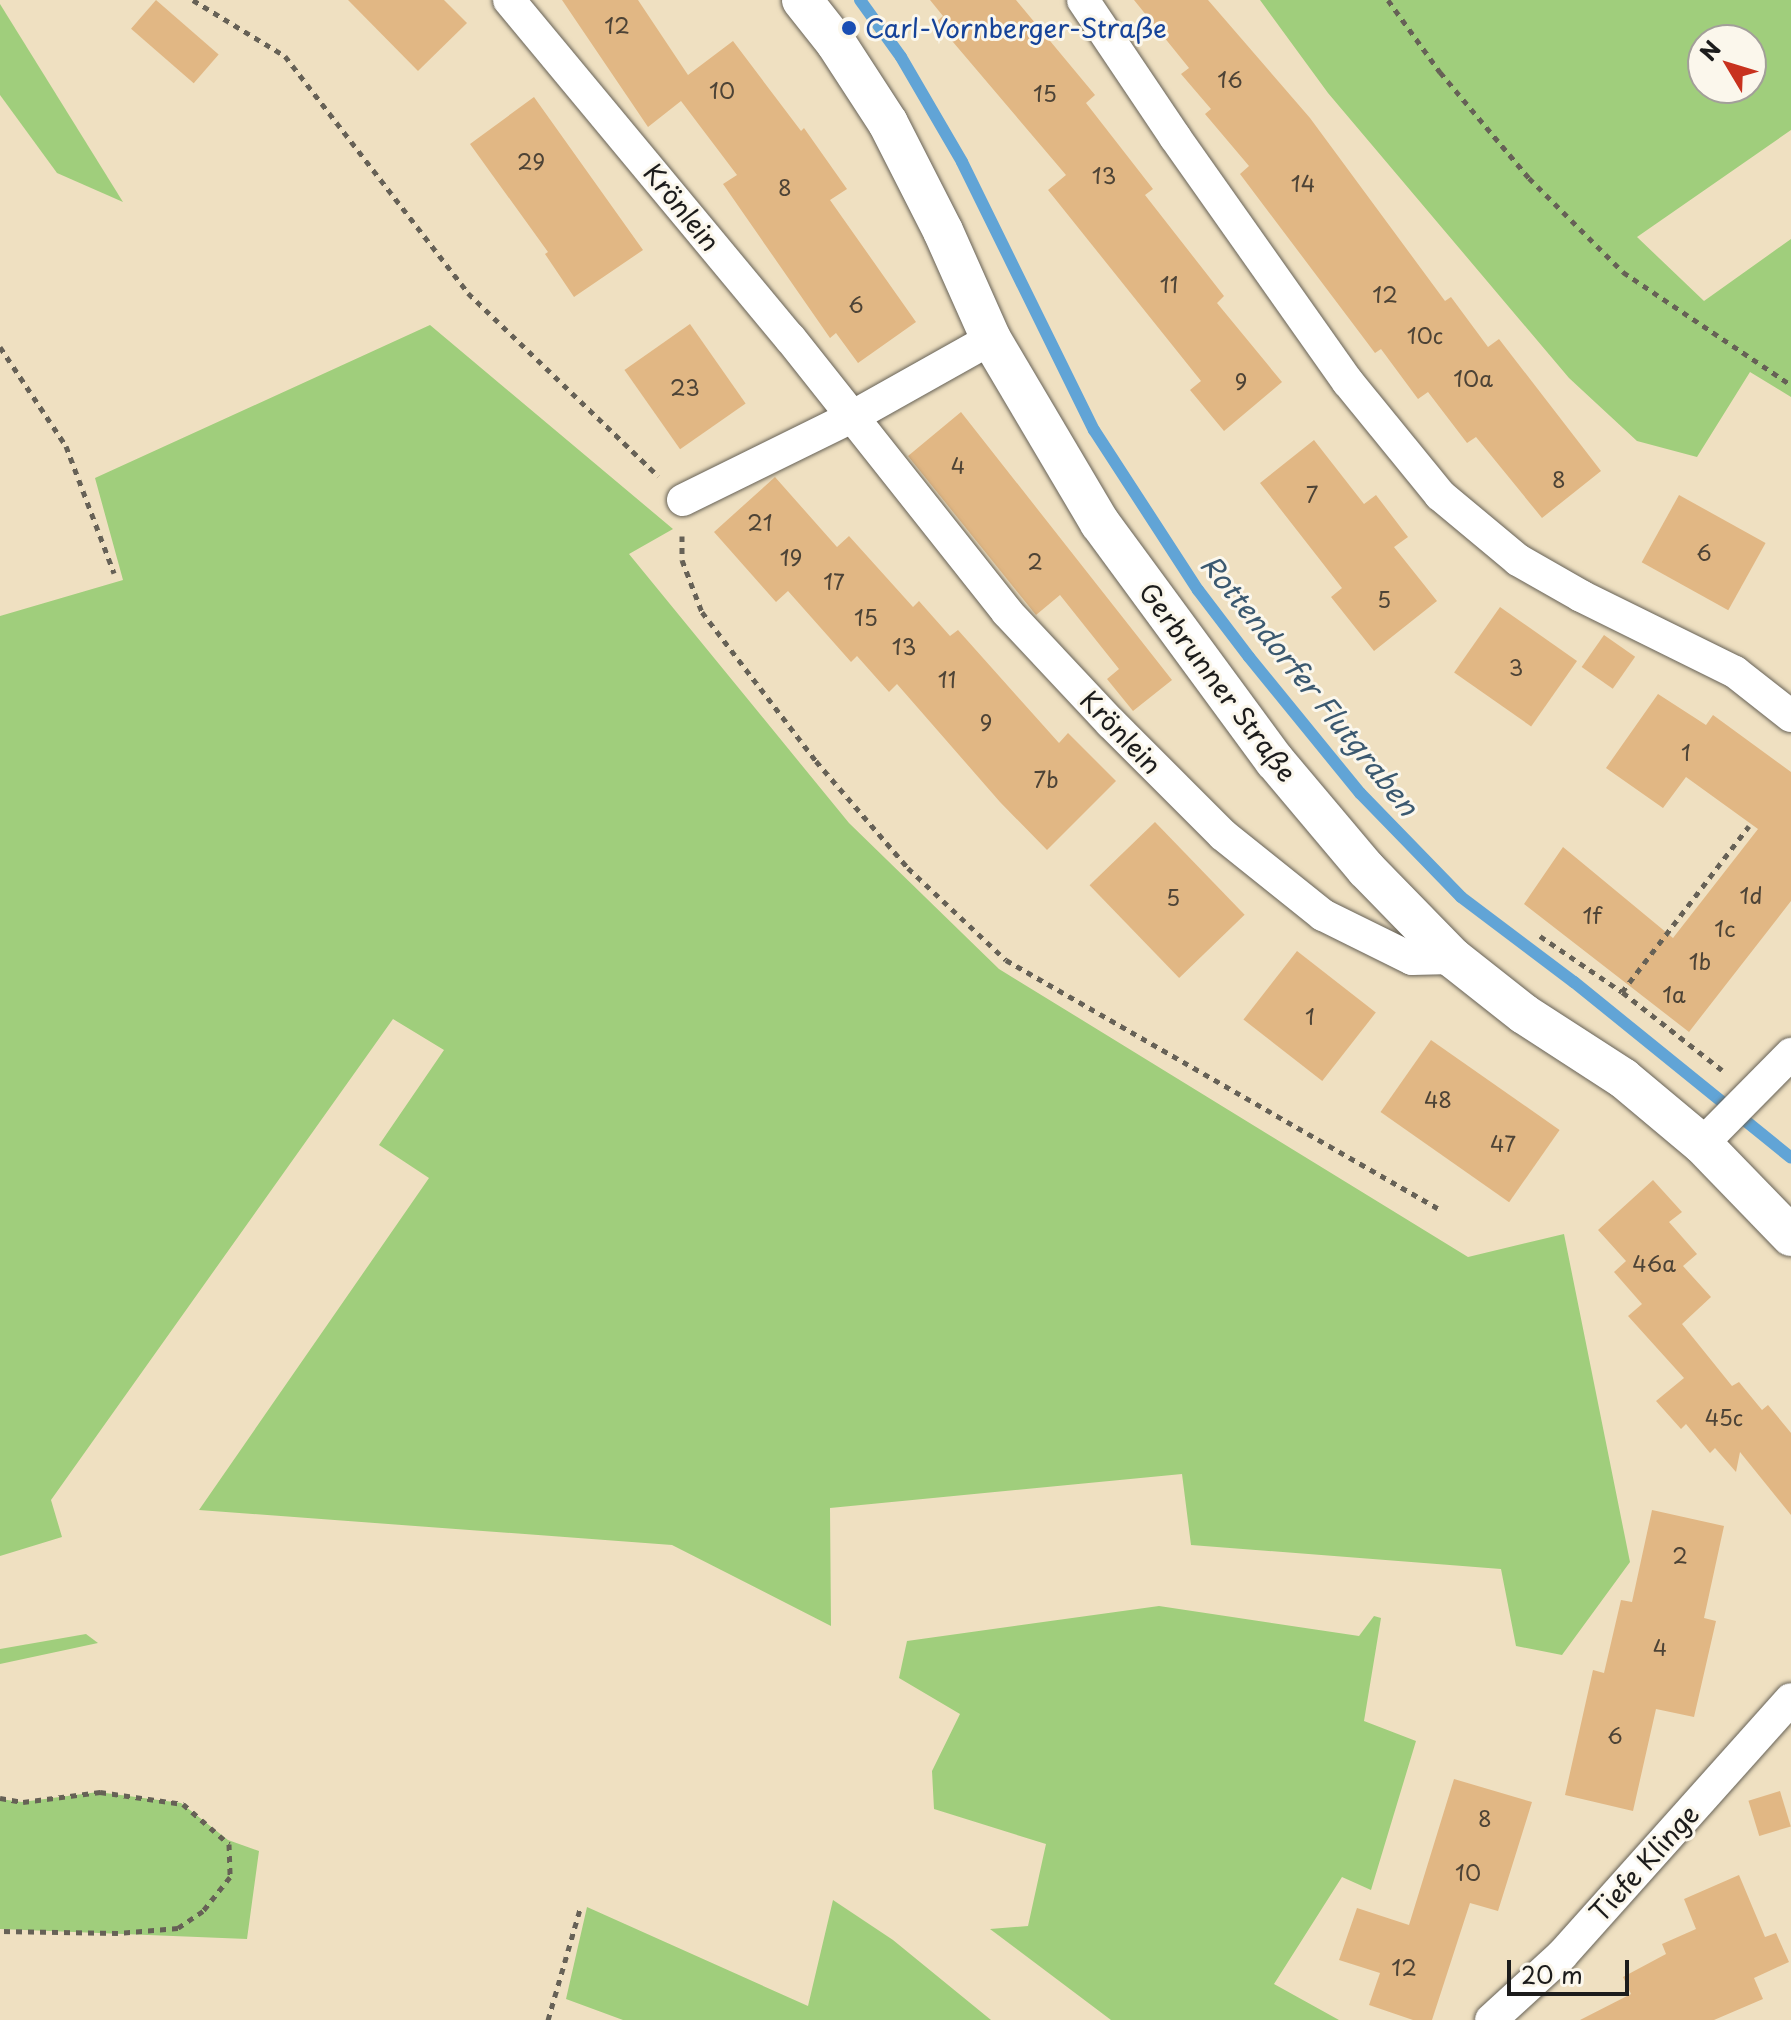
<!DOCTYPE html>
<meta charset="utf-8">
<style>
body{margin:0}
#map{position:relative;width:1791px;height:2020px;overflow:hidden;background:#efe0c1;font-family:"Playpen Sans",sans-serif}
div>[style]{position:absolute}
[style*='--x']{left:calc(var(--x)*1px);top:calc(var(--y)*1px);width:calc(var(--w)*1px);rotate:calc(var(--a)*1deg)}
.green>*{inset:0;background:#a0ce7c}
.stream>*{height:12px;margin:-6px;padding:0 6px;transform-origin:6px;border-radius:6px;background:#61a4d6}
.building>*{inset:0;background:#e1b784;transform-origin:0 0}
.path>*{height:5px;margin-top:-2.5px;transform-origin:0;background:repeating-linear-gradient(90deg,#666156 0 6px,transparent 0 12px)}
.roads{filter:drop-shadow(0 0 2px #666156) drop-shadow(0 0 2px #666156)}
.minor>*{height:32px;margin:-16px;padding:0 16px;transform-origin:16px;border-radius:16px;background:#fff}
.tertiary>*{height:40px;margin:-20px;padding:0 20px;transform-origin:20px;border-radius:20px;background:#fff}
.dots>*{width:22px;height:22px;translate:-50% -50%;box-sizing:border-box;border:4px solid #fbf7ec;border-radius:50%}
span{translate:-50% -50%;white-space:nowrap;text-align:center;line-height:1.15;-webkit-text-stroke:6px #fbf7ec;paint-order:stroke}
.number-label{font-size:22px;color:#4d4336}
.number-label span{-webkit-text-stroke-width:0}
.transit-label{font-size:26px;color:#164399}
.left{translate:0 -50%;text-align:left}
.street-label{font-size:26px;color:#1c1c1c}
.water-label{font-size:28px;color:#3b5970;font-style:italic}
.north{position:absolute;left:1687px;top:24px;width:80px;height:80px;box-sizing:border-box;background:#fbf7ec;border:2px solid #a29f99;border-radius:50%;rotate:308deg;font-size:22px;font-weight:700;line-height:32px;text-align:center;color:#1c1c1c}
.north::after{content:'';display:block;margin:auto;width:28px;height:36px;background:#c8321e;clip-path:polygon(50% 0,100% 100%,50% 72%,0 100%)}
.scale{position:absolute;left:1507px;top:1960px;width:122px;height:36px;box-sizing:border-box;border:4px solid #1c1c1c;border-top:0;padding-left:10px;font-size:24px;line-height:28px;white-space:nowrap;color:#1c1c1c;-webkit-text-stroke:6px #fbf7ec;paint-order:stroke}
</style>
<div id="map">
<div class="green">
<div style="clip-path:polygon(evenodd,1260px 0,1791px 0,1791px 130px,1637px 237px,1704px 301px,1791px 239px,1791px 397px,1750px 372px,1697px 457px,1637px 441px,1569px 378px,1328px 93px,1260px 0,1703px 40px,1751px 40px,1751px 88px,1703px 88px,1703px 40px)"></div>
<div style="clip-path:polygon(0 4px,123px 202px,57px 173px,0 95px)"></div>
<div style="clip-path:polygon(430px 325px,673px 529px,629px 554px,849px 823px,999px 969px,1468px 1257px,1564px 1234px,1630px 1562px,1562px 1655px,1516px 1646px,1501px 1569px,1191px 1545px,1182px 1474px,830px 1508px,831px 1626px,672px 1545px,199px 1510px,429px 1178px,379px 1145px,444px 1050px,393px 1019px,51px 1500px,62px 1537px,0 1556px,0 616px,123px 580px,95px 478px)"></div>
<div style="clip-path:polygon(1159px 1606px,1359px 1636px,1374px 1616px,1381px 1618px,1364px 1721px,1416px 1741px,1371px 1890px,1342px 1877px,1274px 1984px,1339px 2020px,1111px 2020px,990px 1929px,1028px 1926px,1046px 1844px,934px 1809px,932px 1771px,960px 1714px,899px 1678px,907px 1641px)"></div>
<div style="clip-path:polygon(86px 1634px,98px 1643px,0 1664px,0 1649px)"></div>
<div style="clip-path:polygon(98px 1792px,181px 1803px,228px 1840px,259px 1851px,247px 1939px,0 1929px,0 1799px,22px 1802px)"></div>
<div style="clip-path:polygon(833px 1900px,893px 1940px,991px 2020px,623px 2020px,566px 1999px,587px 1907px,808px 2006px)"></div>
</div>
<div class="stream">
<div style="--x:860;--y:0;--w:70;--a:54.3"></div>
<div style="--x:901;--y:57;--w:121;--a:59.8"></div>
<div style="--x:962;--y:162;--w:299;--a:63.8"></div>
<div style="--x:1094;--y:430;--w:191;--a:57"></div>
<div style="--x:1198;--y:590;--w:84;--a:52.7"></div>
<div style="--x:1249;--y:657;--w:176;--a:50.8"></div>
<div style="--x:1360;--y:793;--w:145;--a:45.8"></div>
<div style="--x:1461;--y:897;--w:141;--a:37"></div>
<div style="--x:1574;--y:982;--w:279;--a:39"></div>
</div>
<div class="building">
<div style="left:156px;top:0;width:83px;height:38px;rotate:41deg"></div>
<div style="clip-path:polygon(348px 0,444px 0,467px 23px,418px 71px)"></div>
<div style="clip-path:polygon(562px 0,638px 0,688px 75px,733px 41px,801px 131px,804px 128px,847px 189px,830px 200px,916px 322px,858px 363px,836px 333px,830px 338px,723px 184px,737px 175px,681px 101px,648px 127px)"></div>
<div style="clip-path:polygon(930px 0,1016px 0,1095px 95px,1086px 103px,1153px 189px,1145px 195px,1224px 296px,1217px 303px,1282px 382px,1224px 431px,1190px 390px,1201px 381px,1048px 190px,1066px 175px,936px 22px,943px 16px)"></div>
<div style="clip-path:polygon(1134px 0,1208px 0,1310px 118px,1445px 301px,1451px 297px,1488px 347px,1499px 339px,1601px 471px,1542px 518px,1476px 437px,1467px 443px,1428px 392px,1418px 399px,1381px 349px,1375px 353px,1240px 174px,1249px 166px,1205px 114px,1211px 109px,1181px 74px,1189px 68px)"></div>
<div style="clip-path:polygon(534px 97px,643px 250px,574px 297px,545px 254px,548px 252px,470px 144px)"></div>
<div style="left:690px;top:324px;width:97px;height:80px;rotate:55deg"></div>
<div style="clip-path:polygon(961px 412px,1172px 680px,1133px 711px,1107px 679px,1119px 669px,1060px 595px,1036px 615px,908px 456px)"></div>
<div style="clip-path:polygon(1314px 440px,1364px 504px,1376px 495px,1408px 537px,1394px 547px,1437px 601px,1374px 651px,1331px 597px,1342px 588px,1260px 483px)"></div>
<div style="clip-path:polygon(775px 477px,837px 547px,849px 536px,913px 607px,919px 601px,950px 636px,958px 630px,1059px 743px,1068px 733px,1116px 781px,1047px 850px,1000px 802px,897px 684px,889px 692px,857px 656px,851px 662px,788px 591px,776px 602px,714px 532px)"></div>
<div style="left:1679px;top:495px;width:99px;height:77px;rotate:29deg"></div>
<div style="left:1500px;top:607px;width:94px;height:80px;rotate:35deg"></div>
<div style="left:1604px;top:635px;width:38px;height:39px;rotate:35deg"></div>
<div style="clip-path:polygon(1658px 694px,1706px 725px,1713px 715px,1791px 772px,1791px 901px,1689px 1032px,1524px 904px,1563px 847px,1673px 938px,1758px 829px,1686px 777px,1663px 808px,1606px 768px)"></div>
<div style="left:1155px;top:822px;width:129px;height:91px;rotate:46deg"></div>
<div style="left:1297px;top:951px;width:100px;height:87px;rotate:38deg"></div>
<div style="left:1431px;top:1040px;width:157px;height:88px;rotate:35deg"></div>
<div style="clip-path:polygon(1653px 1180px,1682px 1212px,1669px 1222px,1697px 1254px,1683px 1266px,1711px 1297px,1682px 1324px,1732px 1386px,1739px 1382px,1762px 1410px,1768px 1405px,1791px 1433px,1791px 1515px,1740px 1452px,1736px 1472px,1715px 1448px,1710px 1453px,1686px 1424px,1681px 1429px,1656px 1401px,1684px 1378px,1628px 1316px,1642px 1304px,1614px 1272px,1626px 1261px,1598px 1230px)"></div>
<div style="clip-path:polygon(1652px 1510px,1724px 1526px,1704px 1618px,1716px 1621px,1694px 1717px,1656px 1709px,1633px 1811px,1565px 1795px,1593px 1670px,1604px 1673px,1621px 1600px,1632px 1602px)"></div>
<div style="clip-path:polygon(1454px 1779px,1532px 1802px,1498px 1911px,1470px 1903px,1432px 2020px,1413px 2020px,1369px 2005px,1380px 1973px,1339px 1960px,1357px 1908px,1409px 1925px)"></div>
<div style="left:1780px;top:1791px;width:37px;height:33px;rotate:73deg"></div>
<div style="clip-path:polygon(1739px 1875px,1765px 1937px,1776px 1933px,1789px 1962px,1754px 1978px,1763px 1999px,1714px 2020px,1580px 2020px,1631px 1994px,1623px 1977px,1666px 1954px,1662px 1944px,1696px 1929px,1684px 1899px)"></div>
</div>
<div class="path">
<div style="--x:193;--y:0;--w:108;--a:31.3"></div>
<div style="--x:285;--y:56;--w:299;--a:52.3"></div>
<div style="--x:468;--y:293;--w:264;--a:43.9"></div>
<div style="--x:1388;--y:0;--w:89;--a:54.2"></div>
<div style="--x:1440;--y:72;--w:138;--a:50"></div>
<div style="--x:1529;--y:178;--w:133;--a:45"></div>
<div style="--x:1623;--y:272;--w:202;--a:33.9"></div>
<div style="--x:0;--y:347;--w:119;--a:56.3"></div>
<div style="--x:66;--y:446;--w:136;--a:69.3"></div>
<div style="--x:682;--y:536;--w:24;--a:90"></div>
<div style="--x:682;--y:560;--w:56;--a:69"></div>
<div style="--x:702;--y:612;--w:188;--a:52.6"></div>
<div style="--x:816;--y:761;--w:141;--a:49.3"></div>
<div style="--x:908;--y:868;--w:134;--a:43.2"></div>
<div style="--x:1006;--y:960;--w:498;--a:29.9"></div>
<div style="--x:1540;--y:936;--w:99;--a:34.3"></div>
<div style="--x:1722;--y:1070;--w:127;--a:-142"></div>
<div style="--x:1622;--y:992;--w:209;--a:-52.6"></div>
<div style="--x:0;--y:1798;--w:23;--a:10"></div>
<div style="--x:23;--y:1802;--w:78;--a:-7.4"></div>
<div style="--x:100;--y:1792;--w:84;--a:8.2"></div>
<div style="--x:183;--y:1804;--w:61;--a:41"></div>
<div style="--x:229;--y:1844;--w:33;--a:88"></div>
<div style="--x:230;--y:1877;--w:43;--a:128.5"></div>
<div style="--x:203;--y:1911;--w:30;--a:146"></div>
<div style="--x:178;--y:1928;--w:60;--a:175.2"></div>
<div style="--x:118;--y:1933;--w:118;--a:-179"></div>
<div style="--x:548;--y:2020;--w:116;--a:-73.9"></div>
</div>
<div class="roads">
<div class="minor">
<div style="--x:509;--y:0;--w:440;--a:50.3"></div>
<div style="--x:790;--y:338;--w:350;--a:51.6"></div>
<div style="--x:1007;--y:612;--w:152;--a:46.9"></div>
<div style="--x:1111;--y:723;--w:158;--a:45"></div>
<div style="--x:1223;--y:835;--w:128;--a:38.7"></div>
<div style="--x:1323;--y:915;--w:99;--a:26.3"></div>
<div style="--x:1412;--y:959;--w:41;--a:-1.4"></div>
<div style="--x:1083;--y:0;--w:165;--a:56.1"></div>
<div style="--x:1175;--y:137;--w:300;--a:54.8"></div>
<div style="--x:1348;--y:382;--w:146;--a:50.8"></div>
<div style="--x:1440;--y:495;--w:102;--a:39.8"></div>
<div style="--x:1518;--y:560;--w:73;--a:29.7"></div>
<div style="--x:1581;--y:596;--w:172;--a:26.3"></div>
<div style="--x:1735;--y:672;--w:71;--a:38.2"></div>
<div style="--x:683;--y:500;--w:186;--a:-26.2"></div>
<div style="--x:850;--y:418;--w:162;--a:-29.3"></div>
<div style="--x:1702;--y:1144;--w:127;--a:-45.3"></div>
<div style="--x:1491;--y:2020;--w:96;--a:-42.5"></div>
<div style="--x:1562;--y:1955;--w:343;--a:-48.2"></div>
</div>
<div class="tertiary">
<div style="--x:802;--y:0;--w:55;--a:51.7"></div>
<div style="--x:836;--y:43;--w:95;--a:57"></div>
<div style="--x:888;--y:123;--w:121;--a:63"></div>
<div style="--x:943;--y:231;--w:118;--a:66"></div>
<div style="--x:991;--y:339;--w:214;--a:59.4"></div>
<div style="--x:1100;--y:523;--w:295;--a:53.7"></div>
<div style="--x:1275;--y:761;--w:141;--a:49.9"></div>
<div style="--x:1366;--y:869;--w:124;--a:45.7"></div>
<div style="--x:1453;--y:958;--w:90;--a:38.3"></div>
<div style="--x:1524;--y:1014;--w:118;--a:32.9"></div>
<div style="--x:1623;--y:1078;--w:103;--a:39.9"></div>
<div style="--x:1702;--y:1144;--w:128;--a:45.9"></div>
</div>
</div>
<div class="dots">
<div style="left:849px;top:28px;background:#1a4fb4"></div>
</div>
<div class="number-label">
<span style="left:617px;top:25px">12</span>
<span style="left:1230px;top:79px">16</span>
<span style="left:722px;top:90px">10</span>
<span style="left:1045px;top:93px">15</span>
<span style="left:531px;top:161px">29</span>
<span style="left:1104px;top:175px">13</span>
<span style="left:1303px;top:183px">14</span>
<span style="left:785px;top:187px">8</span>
<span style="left:1169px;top:284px">11</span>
<span style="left:1385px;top:294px">12</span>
<span style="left:856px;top:304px">6</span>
<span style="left:1425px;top:335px">10c</span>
<span style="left:1473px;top:378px">10a</span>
<span style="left:1241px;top:381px">9</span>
<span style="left:685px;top:387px">23</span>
<span style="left:958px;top:465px">4</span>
<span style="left:1559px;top:479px">8</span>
<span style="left:1312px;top:494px">7</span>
<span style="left:760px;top:522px">21</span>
<span style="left:1704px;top:552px">6</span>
<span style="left:791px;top:557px">19</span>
<span style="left:1035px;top:561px">2</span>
<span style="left:834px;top:581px">17</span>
<span style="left:1384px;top:599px">5</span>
<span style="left:866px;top:617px">15</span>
<span style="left:904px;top:646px">13</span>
<span style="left:1516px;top:667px">3</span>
<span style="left:947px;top:679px">11</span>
<span style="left:986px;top:722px">9</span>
<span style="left:1686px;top:752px">1</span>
<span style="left:1046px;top:779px">7b</span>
<span style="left:1751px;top:895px">1d</span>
<span style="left:1173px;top:897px">5</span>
<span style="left:1592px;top:915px">1f</span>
<span style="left:1725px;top:928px">1c</span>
<span style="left:1700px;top:961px">1b</span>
<span style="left:1674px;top:994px">1a</span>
<span style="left:1310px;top:1016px">1</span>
<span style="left:1438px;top:1099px">48</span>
<span style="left:1503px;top:1143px">47</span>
<span style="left:1654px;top:1263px">46a</span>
<span style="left:1724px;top:1417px">45c</span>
<span style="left:1680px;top:1555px">2</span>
<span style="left:1660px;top:1647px">4</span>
<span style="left:1615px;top:1735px">6</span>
<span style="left:1485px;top:1818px">8</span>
<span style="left:1468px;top:1872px">10</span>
<span style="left:1404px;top:1967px">12</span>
</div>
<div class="transit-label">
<span class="left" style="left:865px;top:28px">Carl-Vornberger-Straße</span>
</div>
<div class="street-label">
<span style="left:682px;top:207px;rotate:51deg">Krönlein</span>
<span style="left:1218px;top:682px;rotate:53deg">Gerbrunner Straße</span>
<span style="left:1121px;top:732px;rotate:46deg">Krönlein</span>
<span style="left:1644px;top:1863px;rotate:-48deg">Tiefe Klinge</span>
</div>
<div class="water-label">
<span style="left:1310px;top:685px;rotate:51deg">Rottendorfer Flutgraben</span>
</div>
<div class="north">N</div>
<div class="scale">20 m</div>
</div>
